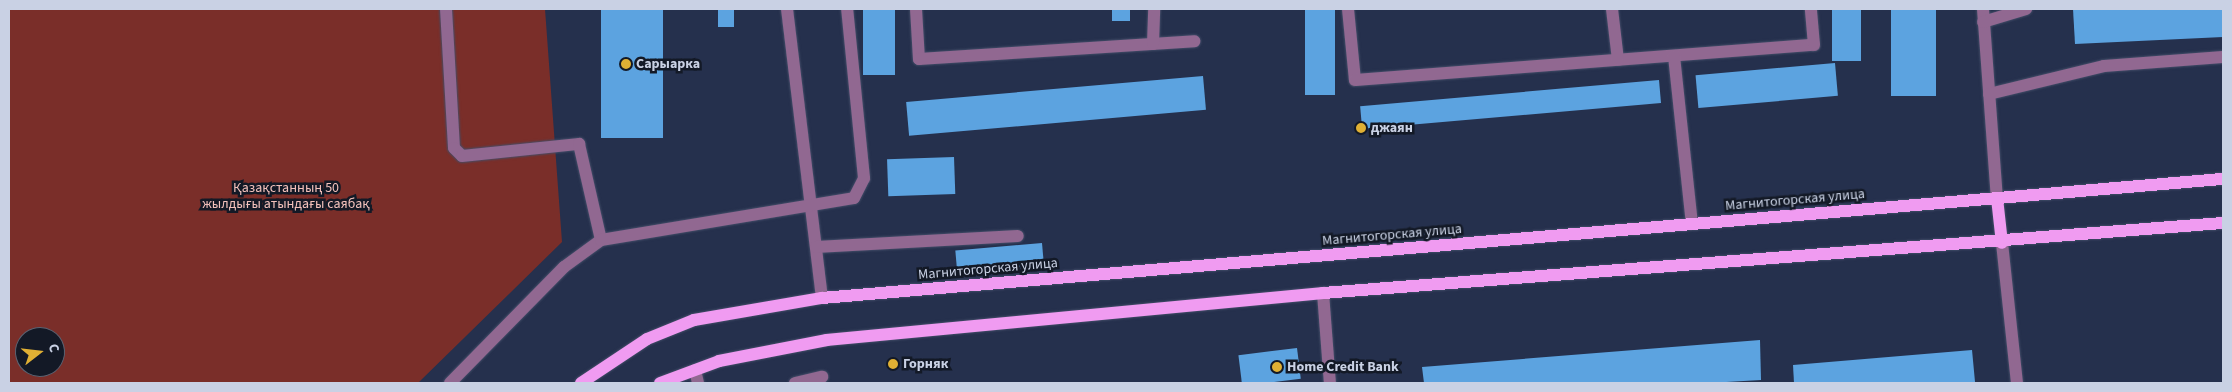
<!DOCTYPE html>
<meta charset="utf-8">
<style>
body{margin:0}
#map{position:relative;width:2232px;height:392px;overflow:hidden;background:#25304d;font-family:"Source Sans 3",sans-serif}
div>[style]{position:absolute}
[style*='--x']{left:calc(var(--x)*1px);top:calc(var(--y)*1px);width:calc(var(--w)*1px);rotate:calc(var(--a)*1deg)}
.green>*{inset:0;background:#7a2e29}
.building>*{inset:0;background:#5ca3e0;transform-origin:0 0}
.roads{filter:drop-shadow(0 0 1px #434d68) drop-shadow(0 0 1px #434d68)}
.minor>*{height:12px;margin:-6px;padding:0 6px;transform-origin:6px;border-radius:6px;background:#916891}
.major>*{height:12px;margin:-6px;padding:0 6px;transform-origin:6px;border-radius:6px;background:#f09bf1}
.dots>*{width:14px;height:14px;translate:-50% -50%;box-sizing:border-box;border:2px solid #131926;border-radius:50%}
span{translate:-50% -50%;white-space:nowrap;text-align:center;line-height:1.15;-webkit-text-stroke:5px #131926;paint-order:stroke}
.poi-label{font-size:14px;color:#c9d1e4;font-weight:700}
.left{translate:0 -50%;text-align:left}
.park-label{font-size:14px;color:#f4c2bc}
.street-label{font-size:14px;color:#c9d1e4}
.frame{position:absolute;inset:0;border:10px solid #c9d1e4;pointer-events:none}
.north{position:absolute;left:15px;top:327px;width:50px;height:50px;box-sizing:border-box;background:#131926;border:1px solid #5c6372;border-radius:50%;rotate:74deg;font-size:14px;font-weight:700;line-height:20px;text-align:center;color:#c9d1e4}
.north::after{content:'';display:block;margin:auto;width:18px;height:22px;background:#e0b034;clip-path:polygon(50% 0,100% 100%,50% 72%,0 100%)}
</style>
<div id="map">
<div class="green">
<div style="clip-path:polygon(evenodd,9px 9px,545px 9px,562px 242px,418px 383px,9px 383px,9px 9px,25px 337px,55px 337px,55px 367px,25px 367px,25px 337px)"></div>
</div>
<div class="building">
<div style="left:601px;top:9px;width:62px;height:129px"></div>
<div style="left:718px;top:9px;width:16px;height:18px"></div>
<div style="left:863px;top:9px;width:32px;height:66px"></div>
<div style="left:1112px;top:9px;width:18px;height:12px"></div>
<div style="left:1305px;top:9px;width:30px;height:86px"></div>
<div style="left:1832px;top:9px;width:29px;height:52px"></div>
<div style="left:1891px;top:9px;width:45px;height:87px"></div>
<div style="clip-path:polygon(2073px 9px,2223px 9px,2223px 37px,2075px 44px)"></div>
<div style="left:1835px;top:63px;width:33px;height:140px;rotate:85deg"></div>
<div style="left:1203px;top:76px;width:34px;height:298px;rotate:85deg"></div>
<div style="left:1659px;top:80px;width:23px;height:300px;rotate:85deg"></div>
<div style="left:954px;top:157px;width:37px;height:67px;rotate:88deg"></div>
<div style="left:1042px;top:243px;width:22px;height:87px;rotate:85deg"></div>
<div style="clip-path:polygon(1760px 340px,1761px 380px,1709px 383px,1424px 383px,1422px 367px)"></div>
<div style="left:1297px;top:348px;width:31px;height:59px;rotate:83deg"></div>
<div style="clip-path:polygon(1972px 350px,1975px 382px,1794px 383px,1793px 365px)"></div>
</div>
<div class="roads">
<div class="minor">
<div style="--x:446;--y:9;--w:139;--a:86.7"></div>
<div style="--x:454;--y:148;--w:11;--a:45"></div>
<div style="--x:462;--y:156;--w:118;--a:-5.9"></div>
<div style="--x:579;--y:144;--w:98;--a:77.1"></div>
<div style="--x:787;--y:9;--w:291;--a:83.1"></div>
<div style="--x:916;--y:9;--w:50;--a:86.6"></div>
<div style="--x:919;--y:59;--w:276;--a:-3.7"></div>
<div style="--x:1348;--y:9;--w:71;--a:84.4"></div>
<div style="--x:1355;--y:80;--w:460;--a:-4.4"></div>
<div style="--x:1814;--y:45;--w:36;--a:-95"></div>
<div style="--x:1612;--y:9;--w:51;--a:83.3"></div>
<div style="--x:1983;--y:9;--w:190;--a:85.8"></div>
<div style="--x:1983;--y:22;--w:45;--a:-16.8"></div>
<div style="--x:1153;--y:44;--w:35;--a:-88"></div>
<div style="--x:1674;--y:56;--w:169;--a:83.9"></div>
<div style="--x:1989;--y:94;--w:118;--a:-13.7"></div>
<div style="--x:2104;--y:66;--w:119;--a:-4.3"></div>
<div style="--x:2002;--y:243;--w:141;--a:83.9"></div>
<div style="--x:816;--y:247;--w:202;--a:-3.1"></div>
<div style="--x:1323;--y:293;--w:90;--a:85.6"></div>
<div style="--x:695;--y:370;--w:13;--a:77"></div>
<div style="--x:450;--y:383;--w:163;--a:-45.5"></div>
<div style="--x:564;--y:267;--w:46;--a:-36.1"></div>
<div style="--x:601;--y:240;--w:256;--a:-9.4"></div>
<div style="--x:854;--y:198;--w:22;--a:-63"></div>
<div style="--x:864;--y:178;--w:170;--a:-95.7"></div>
<div style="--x:795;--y:383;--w:28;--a:-13"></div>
</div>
<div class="major">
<div style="--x:1997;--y:198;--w:45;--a:83.7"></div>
<div style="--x:581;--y:383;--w:79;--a:-33.7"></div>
<div style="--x:647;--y:339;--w:51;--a:-22"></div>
<div style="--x:694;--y:320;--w:130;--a:-9.8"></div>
<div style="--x:822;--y:298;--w:1406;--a:-4.86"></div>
<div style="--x:660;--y:383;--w:63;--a:-20.4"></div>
<div style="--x:719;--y:361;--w:110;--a:-11"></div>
<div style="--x:827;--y:340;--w:498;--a:-5.4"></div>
<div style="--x:1323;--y:293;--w:903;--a:-4.45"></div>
</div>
</div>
<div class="dots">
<div style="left:626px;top:64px;background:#e0b034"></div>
<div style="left:1361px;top:128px;background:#e0b034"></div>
<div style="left:893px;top:364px;background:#e0b034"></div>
<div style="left:1277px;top:367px;background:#e0b034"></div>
</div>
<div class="poi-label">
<span class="left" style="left:636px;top:64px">Сарыарка</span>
<span class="left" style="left:1371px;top:128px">джаян</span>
<span class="left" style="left:903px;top:364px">Горняк</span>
<span class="left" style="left:1287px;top:367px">Home Credit Bank</span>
</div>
<div class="park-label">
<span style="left:286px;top:196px">Қазақстанның 50<br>жылдығы атындағы саябақ</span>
</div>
<div class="street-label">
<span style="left:1795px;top:200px;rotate:-5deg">Магнитогорская улица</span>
<span style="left:1392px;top:235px;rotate:-5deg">Магнитогорская улица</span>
<span style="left:988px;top:269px;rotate:-5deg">Магнитогорская улица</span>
</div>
<div class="frame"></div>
<div class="north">С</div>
</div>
